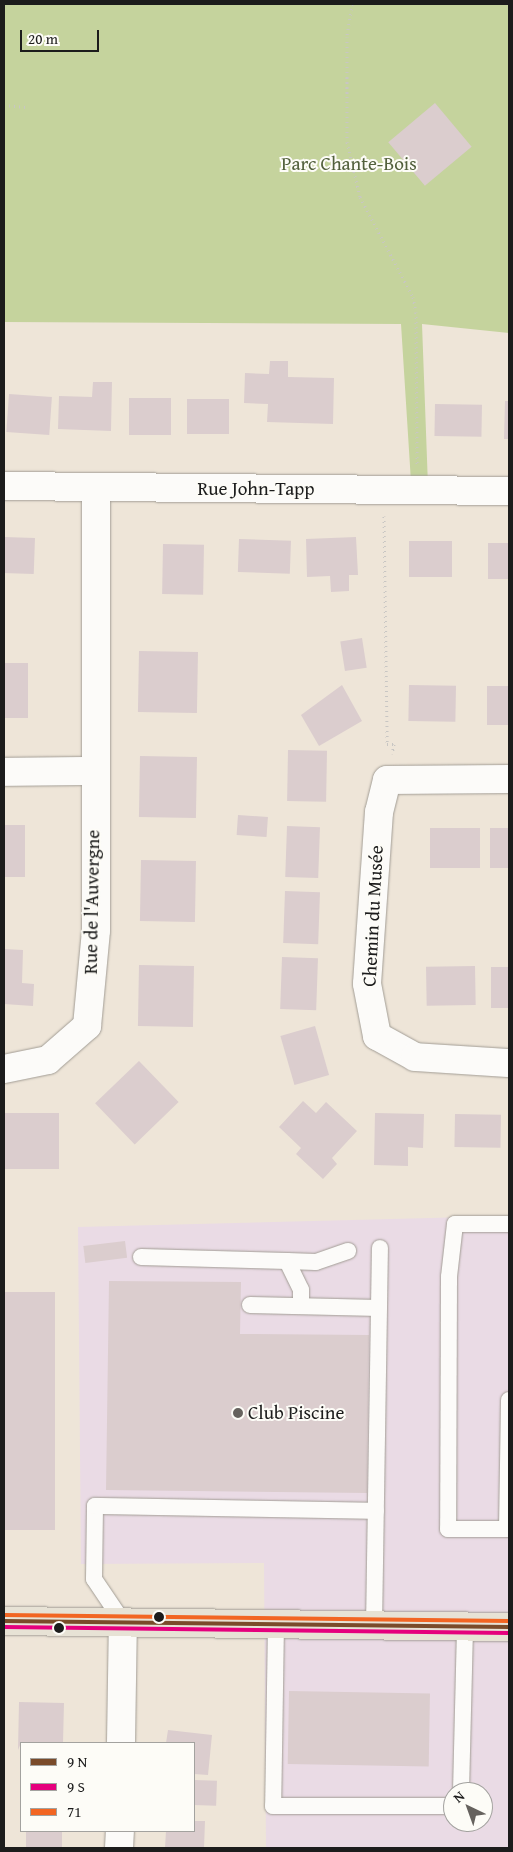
<!DOCTYPE html>
<meta charset="utf-8">
<style>
body{margin:0}
#map{position:relative;width:513px;height:1852px;overflow:hidden;background:#eee5d8;font-family:"Gentium Book Plus",serif}
div>[style]{position:absolute}
[style*='--x']{left:calc(var(--x)*1px);top:calc(var(--y)*1px);width:calc(var(--w)*1px);rotate:calc(var(--a)*1deg)}
.built>*{inset:0;background:#eadbe5}
.green>*{inset:0;background:#c5d39d}
.building>*{inset:0;background:#dbcdce;transform-origin:0 0}
.path>*{height:3px;margin-top:-1.5px;transform-origin:0;background:repeating-linear-gradient(90deg,#c8c6c3 0 1px,transparent 0 5px)}
.roads{filter:drop-shadow(0 0 1px #a29d95) drop-shadow(0 0 1px #a29d95)}
.lane>*{height:16px;margin:-8px;padding:0 8px;transform-origin:8px;border-radius:8px;background:#fcfbf9}
.street>*{height:28px;margin:-14px;padding:0 14px;transform-origin:14px;border-radius:14px;background:#fcfbf9}
.primary>*{height:28px;margin:-14px;padding:0 14px;transform-origin:14px;border-radius:14px;background:#e7e2d5}
.bus-1>*{height:4px;margin:-2px;padding:0 2px;transform-origin:2px;border-radius:2px;background:#7a4b2a}
.bus-2>*{height:4px;margin:-2px;padding:0 2px;transform-origin:2px;border-radius:2px;background:#e5007d}
.bus-3>*{height:4px;margin:-2px;padding:0 2px;transform-origin:2px;border-radius:2px;background:#f26522}
.dots>*{width:14px;height:14px;translate:-50% -50%;box-sizing:border-box;border:2px solid #fdfcf7;border-radius:50%}
span{translate:-50% -50%;white-space:nowrap;text-align:center;line-height:1.15;-webkit-text-stroke:4px #fdfcf7;paint-order:stroke}
.park-label{font-size:19px;color:#52603c}
.street-label{font-size:19px;color:#1c1c1c}
.poi-label{font-size:19px;color:#1c1c1c}
.left{translate:0 -50%;text-align:left}
.frame{position:absolute;inset:0;border:5px solid #1c1c1c;pointer-events:none}
.legend{position:absolute;left:20px;top:1742px;width:175px;height:90px;box-sizing:border-box;background:#fdfcf7;border:1px solid #a3a29f;margin:0;padding:6px 9px;list-style:none;font-size:15px;color:#1c1c1c}
.legend li{display:flex;align-items:center;gap:10px;height:25px}
.legend b{width:25px;border:1px solid #a3a29f}
.north{position:absolute;left:443px;top:1782px;width:50px;height:50px;box-sizing:border-box;background:#fdfcf7;border:1px solid #a3a29f;border-radius:50%;rotate:318deg;font-size:14px;font-weight:700;line-height:20px;text-align:center;color:#1c1c1c}
.north::after{content:'';display:block;margin:auto;width:18px;height:22px;background:#66625e;clip-path:polygon(50% 0,100% 100%,50% 72%,0 100%)}
.scale{position:absolute;left:20px;top:30px;width:79px;height:22px;box-sizing:border-box;border:2px solid #1c1c1c;border-top:0;padding-left:6px;font-size:15px;line-height:18px;white-space:nowrap;color:#1c1c1c;-webkit-text-stroke:4px #fdfcf7;paint-order:stroke}
</style>
<div id="map">
<div class="built">
<div style="clip-path:polygon(evenodd,509px 1216px,509px 1848px,266px 1848px,264px 1563px,81px 1564px,78px 1227px,509px 1216px,453px 1792px,483px 1792px,483px 1822px,453px 1822px,453px 1792px)"></div>
</div>
<div class="green">
<div style="clip-path:polygon(4px 4px,509px 4px,509px 333px,422px 324px,428px 486px,411px 482px,401px 324px,4px 322px)"></div>
</div>
<div class="building">
<div style="left:435px;top:103px;width:57px;height:61px;rotate:50deg"></div>
<div style="clip-path:polygon(270px 361px,288px 361px,288px 377px,334px 378px,333px 424px,267px 422px,268px 404px,244px 403px,245px 373px,269px 374px)"></div>
<div style="clip-path:polygon(93px 382px,112px 382px,111px 431px,58px 429px,59px 396px,92px 397px)"></div>
<div style="left:9px;top:394px;width:43px;height:38px;rotate:4deg"></div>
<div style="left:129px;top:398px;width:42px;height:37px"></div>
<div style="left:187px;top:399px;width:42px;height:35px"></div>
<div style="clip-path:polygon(505px 401px,509px 401px,509px 439px,504px 439px)"></div>
<div style="left:435px;top:404px;width:47px;height:32px;rotate:1deg"></div>
<div style="left:4px;top:537px;width:31px;height:36px;rotate:2deg"></div>
<div style="clip-path:polygon(356px 537px,358px 575px,349px 575px,349px 591px,331px 592px,330px 576px,307px 577px,306px 539px)"></div>
<div style="left:239px;top:539px;width:52px;height:33px;rotate:2deg"></div>
<div style="left:409px;top:541px;width:43px;height:36px"></div>
<div style="left:488px;top:543px;width:21px;height:36px"></div>
<div style="left:163px;top:544px;width:41px;height:50px;rotate:1deg"></div>
<div style="left:362px;top:638px;width:30px;height:22px;rotate:81deg"></div>
<div style="left:139px;top:651px;width:59px;height:61px;rotate:1deg"></div>
<div style="left:4px;top:663px;width:24px;height:55px"></div>
<div style="clip-path:polygon(342px 685px,362px 721px,319px 746px,301px 715px)"></div>
<div style="left:409px;top:685px;width:47px;height:36px;rotate:1deg"></div>
<div style="left:487px;top:686px;width:22px;height:39px"></div>
<div style="left:288px;top:750px;width:39px;height:51px;rotate:1deg"></div>
<div style="left:140px;top:756px;width:57px;height:61px;rotate:1deg"></div>
<div style="left:238px;top:815px;width:30px;height:20px;rotate:4deg"></div>
<div style="left:4px;top:825px;width:21px;height:52px"></div>
<div style="left:287px;top:826px;width:33px;height:51px;rotate:2deg"></div>
<div style="left:430px;top:828px;width:50px;height:40px"></div>
<div style="left:490px;top:828px;width:19px;height:40px"></div>
<div style="left:141px;top:860px;width:55px;height:61px;rotate:1deg"></div>
<div style="left:285px;top:891px;width:35px;height:52px;rotate:2deg"></div>
<div style="clip-path:polygon(4px 949px,23px 950px,22px 983px,34px 984px,33px 1006px,4px 1004px)"></div>
<div style="left:282px;top:957px;width:36px;height:52px;rotate:2deg"></div>
<div style="left:139px;top:965px;width:55px;height:61px;rotate:1deg"></div>
<div style="left:475px;top:966px;width:39px;height:49px;rotate:89deg"></div>
<div style="left:491px;top:967px;width:18px;height:41px"></div>
<div style="left:315px;top:1026px;width:51px;height:36px;rotate:74deg"></div>
<div style="left:139px;top:1061px;width:57px;height:61px;rotate:46deg"></div>
<div style="clip-path:polygon(303px 1101px,316px 1113px,326px 1102px,357px 1131px,332px 1158px,337px 1164px,323px 1179px,296px 1154px,301px 1148px,279px 1127px)"></div>
<div style="left:4px;top:1113px;width:55px;height:56px"></div>
<div style="clip-path:polygon(375px 1113px,424px 1114px,423px 1148px,408px 1147px,408px 1166px,374px 1165px)"></div>
<div style="left:455px;top:1114px;width:46px;height:33px;rotate:1deg"></div>
<div style="left:125px;top:1241px;width:17px;height:42px;rotate:83deg"></div>
<div style="clip-path:polygon(109px 1281px,241px 1282px,240px 1334px,369px 1335px,367px 1493px,106px 1490px)"></div>
<div style="left:4px;top:1292px;width:51px;height:238px"></div>
<div style="left:289px;top:1691px;width:141px;height:73px;rotate:1deg"></div>
<div style="clip-path:polygon(19px 1702px,64px 1703px,63px 1743px,21px 1743px,18px 1750px)"></div>
<div style="clip-path:polygon(168px 1730px,212px 1735px,208px 1775px,194px 1774px,194px 1743px,166px 1743px)"></div>
<div style="left:194px;top:1780px;width:23px;height:25px;rotate:2deg"></div>
<div style="clip-path:polygon(194px 1821px,205px 1821px,204px 1848px,165px 1848px,166px 1831px,194px 1831px)"></div>
<div style="left:26px;top:1831px;width:36px;height:17px"></div>
</div>
<div class="path">
<div style="--x:352;--y:4;--w:33;--a:99"></div>
<div style="--x:347;--y:37;--w:105;--a:90"></div>
<div style="--x:347;--y:142;--w:57;--a:76.7"></div>
<div style="--x:360;--y:197;--w:113;--a:62.1"></div>
<div style="--x:413;--y:297;--w:15;--a:79"></div>
<div style="--x:416;--y:312;--w:153;--a:89.6"></div>
<div style="--x:4;--y:105;--w:22;--a:5"></div>
<div style="--x:384;--y:516;--w:228;--a:89.2"></div>
<div style="--x:387;--y:744;--w:7;--a:0"></div>
<div style="--x:394;--y:744;--w:10;--a:101"></div>
</div>
<div class="roads">
<div class="lane">
<div style="--x:509;--y:1224;--w:54;--a:180"></div>
<div style="--x:455;--y:1224;--w:53;--a:96.5"></div>
<div style="--x:449;--y:1277;--w:252;--a:90.2"></div>
<div style="--x:448;--y:1529;--w:61;--a:0"></div>
<div style="--x:141;--y:1257;--w:146;--a:1.6"></div>
<div style="--x:287;--y:1261;--w:32;--a:64"></div>
<div style="--x:301;--y:1290;--w:16;--a:90"></div>
<div style="--x:287;--y:1261;--w:29;--a:2"></div>
<div style="--x:316;--y:1262;--w:34;--a:-19"></div>
<div style="--x:250;--y:1305;--w:129;--a:1.3"></div>
<div style="--x:507;--y:1529;--w:129;--a:-89.1"></div>
<div style="--x:123;--y:1622;--w:52;--a:-124"></div>
<div style="--x:94;--y:1579;--w:73;--a:-89.2"></div>
<div style="--x:95;--y:1506;--w:281;--a:1"></div>
<div style="--x:276;--y:1624;--w:182;--a:90.9"></div>
<div style="--x:273;--y:1806;--w:180;--a:0"></div>
<div style="--x:374;--y:1626;--w:378;--a:-89.1"></div>
<div style="--x:461;--y:1792;--w:166;--a:-88.6"></div>
</div>
<div class="street">
<div style="--x:4;--y:486;--w:505;--a:0.57"></div>
<div style="--x:4;--y:772;--w:88;--a:-0.7"></div>
<div style="--x:509;--y:779;--w:122;--a:179.5"></div>
<div style="--x:387;--y:780;--w:33;--a:104"></div>
<div style="--x:379;--y:812;--w:172;--a:94"></div>
<div style="--x:367;--y:984;--w:53;--a:79.1"></div>
<div style="--x:377;--y:1036;--w:43;--a:28.9"></div>
<div style="--x:415;--y:1057;--w:94;--a:3.7"></div>
<div style="--x:4;--y:1069;--w:45;--a:-11.6"></div>
<div style="--x:48;--y:1060;--w:52;--a:-41.1"></div>
<div style="--x:87;--y:1026;--w:96;--a:-84.6"></div>
<div style="--x:96;--y:930;--w:443;--a:-90"></div>
<div style="--x:121;--y:1743;--w:121;--a:-89.1"></div>
<div style="--x:119;--y:1848;--w:17;--a:-87"></div>
</div>
<div class="primary">
<div style="--x:4;--y:1621;--w:505;--a:0.68"></div>
</div>
</div>
<div class="bus-1">
<div style="--x:4;--y:1621;--w:505;--a:0.68"></div>
</div>
<div class="bus-2">
<div style="--x:4;--y:1627;--w:505;--a:0.68"></div>
</div>
<div class="bus-3">
<div style="--x:4;--y:1615;--w:505;--a:0.68"></div>
</div>
<div class="dots">
<div style="left:238px;top:1413px;background:#66625e"></div>
<div style="left:159px;top:1617px;background:#1c1c1c"></div>
<div style="left:59px;top:1628px;background:#1c1c1c"></div>
</div>
<div class="park-label">
<span style="left:349px;top:164px">Parc Chante-Bois</span>
</div>
<div class="street-label">
<span style="left:256px;top:489px">Rue John-Tapp</span>
<span style="left:92px;top:902px;rotate:-89deg">Rue de l'Auvergne</span>
<span style="left:373px;top:916px;rotate:-87deg">Chemin du Musée</span>
</div>
<div class="poi-label">
<span class="left" style="left:248px;top:1413px">Club Piscine</span>
</div>
<div class="frame"></div>
<ul class="legend">
<li><b style="height:6px;background:#7a4b2a"></b>9 N</li>
<li><b style="height:6px;background:#e5007d"></b>9 S</li>
<li><b style="height:6px;background:#f26522"></b>71</li>
</ul>
<div class="north">N</div>
<div class="scale">20 m</div>
</div>
